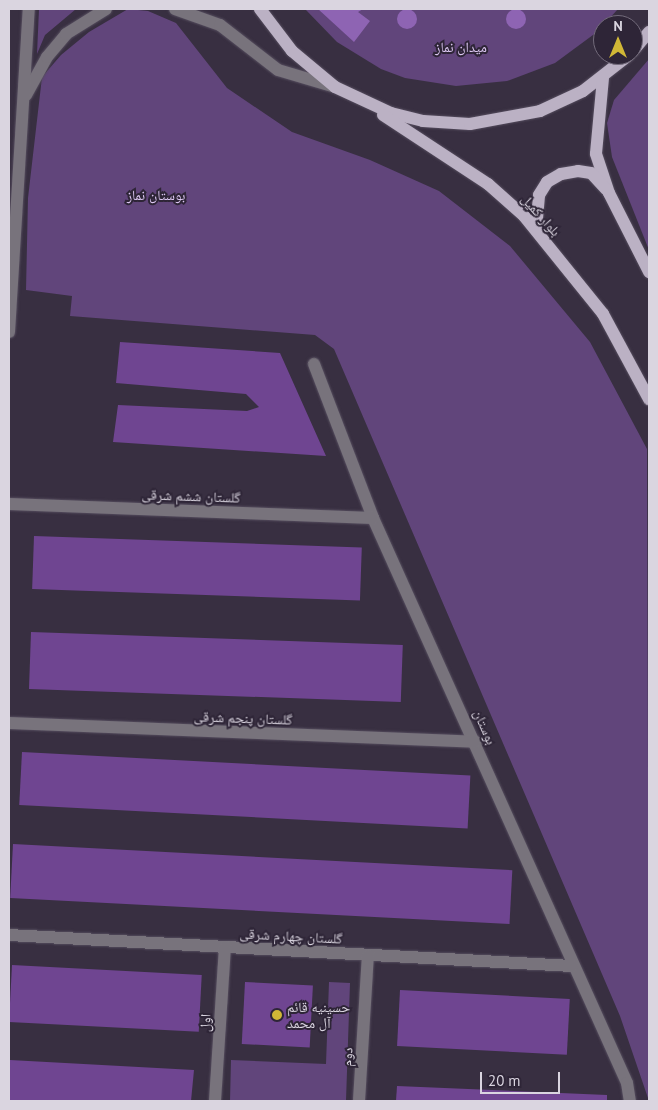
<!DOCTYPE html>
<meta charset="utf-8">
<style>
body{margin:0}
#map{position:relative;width:658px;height:1110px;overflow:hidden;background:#382f41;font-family:"PT Sans","Noto Naskh Arabic",sans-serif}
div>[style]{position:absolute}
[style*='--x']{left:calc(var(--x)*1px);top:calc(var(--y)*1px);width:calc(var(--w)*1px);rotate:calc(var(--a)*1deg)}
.green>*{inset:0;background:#61457b}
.water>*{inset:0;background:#8e64b3}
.round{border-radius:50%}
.building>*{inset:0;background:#6f4591;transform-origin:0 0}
.roads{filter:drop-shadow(0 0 1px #554d5e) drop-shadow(0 0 1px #554d5e)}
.minor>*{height:12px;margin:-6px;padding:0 6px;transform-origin:6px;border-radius:6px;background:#78737c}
.major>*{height:12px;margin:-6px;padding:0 6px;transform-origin:6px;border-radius:6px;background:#bbb1c4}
.dots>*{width:14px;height:14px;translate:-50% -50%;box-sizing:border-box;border:2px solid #2e2537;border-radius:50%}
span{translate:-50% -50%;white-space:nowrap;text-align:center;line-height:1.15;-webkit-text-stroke:4px #2e2537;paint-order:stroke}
.park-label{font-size:14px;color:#ddc8f3}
.street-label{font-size:14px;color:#dad5e0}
.poi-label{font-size:14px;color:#dad5e0}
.left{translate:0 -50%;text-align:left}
.frame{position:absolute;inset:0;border:10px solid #dad5e0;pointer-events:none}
.north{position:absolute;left:593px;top:15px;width:50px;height:50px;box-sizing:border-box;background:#2e2537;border:1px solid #736b7b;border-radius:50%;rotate:0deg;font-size:14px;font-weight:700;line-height:20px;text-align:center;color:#dad5e0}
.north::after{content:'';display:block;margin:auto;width:18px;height:22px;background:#d1b736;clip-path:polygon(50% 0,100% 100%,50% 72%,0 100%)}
.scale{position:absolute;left:480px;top:1072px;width:80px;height:22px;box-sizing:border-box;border:2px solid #dad5e0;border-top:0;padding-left:6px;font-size:15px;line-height:18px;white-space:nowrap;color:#dad5e0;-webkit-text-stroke:4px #2e2537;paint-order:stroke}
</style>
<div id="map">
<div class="green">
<div style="clip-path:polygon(39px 9px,76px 9px,45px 35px,37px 54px)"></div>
<div style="clip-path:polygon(128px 9px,148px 11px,176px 23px,227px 88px,292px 132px,370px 160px,439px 191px,510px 246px,590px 342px,647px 449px,649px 1101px,620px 1016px,334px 349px,315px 335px,70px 316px,72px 296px,26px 290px,28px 198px,42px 77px,61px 55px,89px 32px)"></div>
<div style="clip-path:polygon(305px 9px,618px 9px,597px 32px,555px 63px,507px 81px,456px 86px,405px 78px,381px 69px,337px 42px)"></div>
<div style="clip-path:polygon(649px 59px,649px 250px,612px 157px,607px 123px,614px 100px)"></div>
<div style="clip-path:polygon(329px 982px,350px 983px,346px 1101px,230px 1101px,231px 1060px,326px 1064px)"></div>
</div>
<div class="water">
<div style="clip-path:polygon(318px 9px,363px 9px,358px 12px,370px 21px,354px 42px)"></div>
<div class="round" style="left:397px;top:9px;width:20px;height:20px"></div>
<div class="round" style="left:506px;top:9px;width:20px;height:20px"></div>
</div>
<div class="building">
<div style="clip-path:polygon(120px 342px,280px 353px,326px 456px,113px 442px,118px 405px,247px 411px,259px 407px,246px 394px,116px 383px)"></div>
<div style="left:34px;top:536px;width:328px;height:53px;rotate:2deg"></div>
<div style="left:31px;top:632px;width:372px;height:57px;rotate:2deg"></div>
<div style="left:22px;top:752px;width:449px;height:53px;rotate:3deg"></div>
<div style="left:13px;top:844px;width:500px;height:54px;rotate:3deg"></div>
<div style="left:12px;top:965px;width:190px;height:57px;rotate:3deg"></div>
<div style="left:245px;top:982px;width:68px;height:62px;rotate:3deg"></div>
<div style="left:400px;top:990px;width:170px;height:56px;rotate:3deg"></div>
<div style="clip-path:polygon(10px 1060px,194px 1070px,191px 1101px,9px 1101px)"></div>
<div style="clip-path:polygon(397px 1086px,607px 1095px,607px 1101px,396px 1101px)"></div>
</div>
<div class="roads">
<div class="minor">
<div style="--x:175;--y:9;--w:48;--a:19.6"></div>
<div style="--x:220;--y:25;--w:73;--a:37.8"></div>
<div style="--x:278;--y:70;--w:59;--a:16.6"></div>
<div style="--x:26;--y:95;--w:43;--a:-61.1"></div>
<div style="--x:47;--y:57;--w:30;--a:-50"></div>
<div style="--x:66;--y:34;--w:47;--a:-32"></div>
<div style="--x:9;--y:332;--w:324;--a:-86.5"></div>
<div style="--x:314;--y:364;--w:165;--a:69"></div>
<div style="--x:373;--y:518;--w:619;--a:65.79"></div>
<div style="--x:627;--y:1083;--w:18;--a:81"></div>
<div style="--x:9;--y:504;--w:364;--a:2.2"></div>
<div style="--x:9;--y:723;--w:467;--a:2.3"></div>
<div style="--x:9;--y:935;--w:564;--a:3.15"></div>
<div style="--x:215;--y:1101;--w:154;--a:-86.3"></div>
<div style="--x:359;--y:1101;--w:146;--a:-86.5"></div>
</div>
<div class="major">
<div style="--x:260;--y:9;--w:53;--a:52.7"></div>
<div style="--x:292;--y:51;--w:56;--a:39.9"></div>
<div style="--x:335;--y:87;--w:62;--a:24.9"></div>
<div style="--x:391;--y:113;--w:33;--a:14"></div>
<div style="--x:423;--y:121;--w:47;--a:3.7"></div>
<div style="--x:470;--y:124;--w:71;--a:-10.5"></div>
<div style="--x:540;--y:111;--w:47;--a:-24.9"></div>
<div style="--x:583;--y:91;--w:58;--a:-38"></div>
<div style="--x:633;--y:51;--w:25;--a:-50"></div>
<div style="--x:603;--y:78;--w:76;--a:95.3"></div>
<div style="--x:596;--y:154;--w:41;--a:71.6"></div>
<div style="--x:609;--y:193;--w:89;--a:63.1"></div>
<div style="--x:383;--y:115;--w:126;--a:33.3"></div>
<div style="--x:488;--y:184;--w:48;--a:41.6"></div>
<div style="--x:524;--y:216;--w:126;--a:51.1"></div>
<div style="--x:603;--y:314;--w:97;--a:61.6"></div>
<div style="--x:536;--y:230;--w:35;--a:-85"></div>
<div style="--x:539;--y:195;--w:15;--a:-58"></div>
<div style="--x:547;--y:182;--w:16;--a:-30"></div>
<div style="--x:561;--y:174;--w:17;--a:-10"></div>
<div style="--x:578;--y:171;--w:13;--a:9"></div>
<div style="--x:591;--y:173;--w:22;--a:47"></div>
</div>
</div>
<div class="dots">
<div style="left:277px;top:1015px;background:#d1b736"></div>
</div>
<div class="park-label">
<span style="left:461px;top:47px">میدان نماز</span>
<span style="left:156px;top:195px">بوستان نماز</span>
</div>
<div class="street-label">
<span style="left:541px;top:215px;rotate:48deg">بلوار کمیل</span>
<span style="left:191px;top:496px;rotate:2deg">گلستان ششم شرقی</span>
<span style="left:243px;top:718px;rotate:2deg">گلستان پنجم شرقی</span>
<span style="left:485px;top:727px;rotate:66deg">بوستان</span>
<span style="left:291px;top:936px;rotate:3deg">گلستان چهارم شرقی</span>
<span style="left:205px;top:1023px;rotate:-87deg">اول</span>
<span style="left:347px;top:1057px;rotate:-87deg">دوم</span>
</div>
<div class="poi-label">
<span class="left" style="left:287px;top:1015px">حسینیه قائم<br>آل محمد</span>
</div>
<div class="frame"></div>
<div class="north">N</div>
<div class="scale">20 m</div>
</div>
